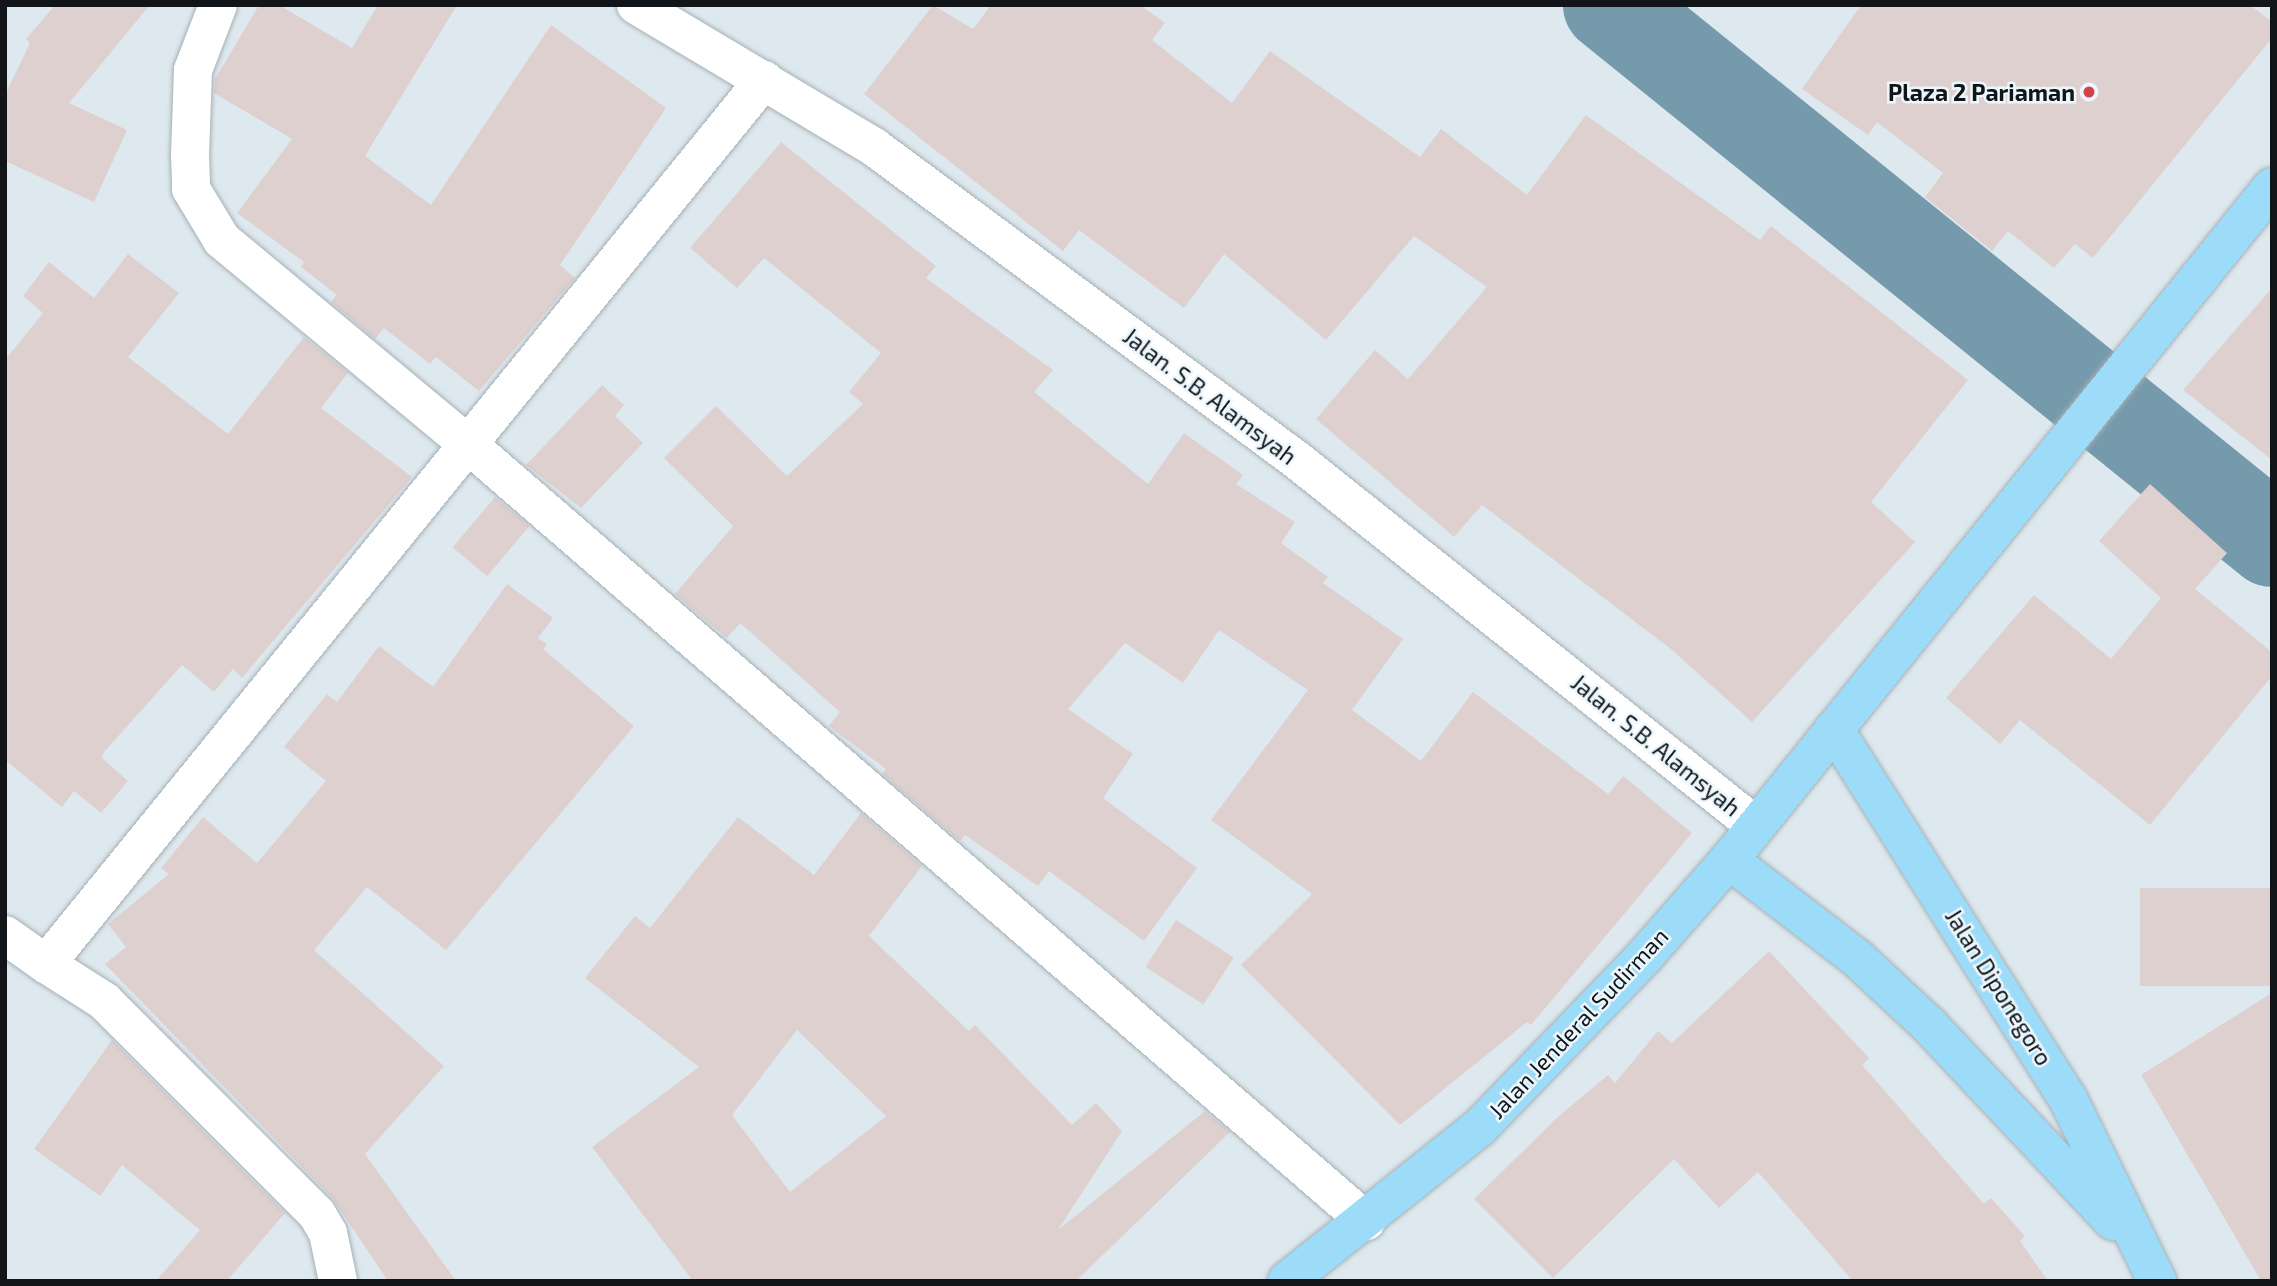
<!DOCTYPE html>
<style>
body{margin:0}
#map{position:relative;width:2277px;height:1286px;overflow:hidden;background:#dee9ef;font-family:"Exo 2",sans-serif}
div>[style]{position:absolute}
[style*='--x']{left:calc(var(--x)*1px);top:calc(var(--y)*1px);width:calc(var(--w)*1px);rotate:calc(var(--a)*1deg)}
.river>*{height:94px;margin:-47px;padding:0 47px;transform-origin:47px;border-radius:47px;background:#759aac}
.building>*{inset:0;background:#ddd0cf;transform-origin:0 0}
.roads{filter:drop-shadow(0 0 2px #a6b0b6) drop-shadow(0 0 2px #a6b0b6)}
.minor>*{height:38px;margin:-19px;padding:0 19px;transform-origin:19px;border-radius:19px;background:#fff}
.major>*{height:38px;margin:-19px;padding:0 19px;transform-origin:19px;border-radius:19px;background:#9cdcf8}
.dots>*{width:19px;height:19px;translate:-50% -50%;box-sizing:border-box;border:4px solid #ecf7fd;border-radius:50%}
span{translate:-50% -50%;white-space:nowrap;text-align:center;line-height:1.15;-webkit-text-stroke:5px #ecf7fd;paint-order:stroke}
.poi-label{font-size:23px;color:#111517;font-weight:700}
.right{translate:-100% -50%;text-align:right}
.street-label{font-size:23px;color:#111517}
.frame{position:absolute;inset:0;border:7px solid #111517;pointer-events:none}
</style>
<div id="map">
<div class="river">
<div style="--x:1610;--y:5;--w:851;--a:38.94"></div>
</div>
<div class="building">
<div style="clip-path:polygon(55px 5px,150px 5px,69px 103px,127px 130px,94px 202px,5px 161px,5px 95px,30px 43px,26px 39px)"></div>
<div style="clip-path:polygon(259px 5px,279px 5px,352px 48px,378px 5px,457px 5px,365px 156px,431px 205px,551px 25px,666px 108px,560px 265px,575px 278px,479px 391px,436px 357px,430px 364px,384px 328px,375px 339px,331px 302px,337px 295px,301px 267px,304px 262px,237px 213px,292px 139px,214px 93px,215px 79px)"></div>
<div style="clip-path:polygon(933px 5px,973px 29px,991px 5px,1140px 5px,1165px 23px,1152px 40px,1232px 103px,1270px 51px,1420px 157px,1441px 129px,1527px 195px,1586px 115px,1760px 240px,1771px 226px,1968px 380px,1871px 502px,1915px 542px,1752px 722px,1672px 650px,1482px 505px,1454px 537px,1316px 419px,1375px 350px,1408px 379px,1487px 287px,1414px 236px,1326px 340px,1224px 254px,1184px 308px,1079px 230px,1063px 251px,864px 94px)"></div>
<div style="clip-path:polygon(1861px 5px,2250px 5px,2272px 22px,2272px 38px,2093px 258px,2075px 244px,2054px 268px,2008px 231px,1992px 251px,1925px 197px,1943px 173px,1877px 122px,1868px 135px,1802px 89px)"></div>
<div style="clip-path:polygon(781px 142px,936px 266px,926px 278px,1053px 370px,1034px 392px,1148px 484px,1184px 433px,1243px 475px,1236px 484px,1295px 522px,1281px 543px,1328px 577px,1323px 583px,1403px 639px,1352px 710px,1421px 761px,1473px 692px,1608px 794px,1623px 776px,1692px 833px,1531px 1025px,1527px 1022px,1400px 1125px,1241px 965px,1312px 894px,1211px 820px,1308px 690px,1219px 630px,1183px 683px,1125px 643px,1068px 709px,1133px 754px,1103px 798px,1197px 868px,1144px 941px,1049px 871px,1038px 886px,965px 835px,960px 841px,882px 774px,886px 769px,829px 726px,840px 712px,740px 623px,727px 638px,675px 594px,733px 526px,664px 458px,716px 406px,787px 476px,863px 404px,849px 392px,881px 353px,764px 258px,737px 288px,690px 248px)"></div>
<div style="clip-path:polygon(128px 254px,179px 293px,128px 357px,228px 434px,304px 337px,348px 373px,321px 408px,412px 477px,242px 678px,233px 669px,214px 692px,182px 665px,104px 752px,102px 758px,128px 781px,101px 813px,74px 791px,62px 807px,5px 760px,5px 360px,43px 313px,23px 296px,49px 262px,94px 298px)"></div>
<div style="clip-path:polygon(2272px 288px,2272px 460px,2183px 390px)"></div>
<div style="clip-path:polygon(602px 385px,624px 405px,615px 416px,643px 443px,581px 508px,526px 465px)"></div>
<div style="clip-path:polygon(2150px 484px,2227px 553px,2195px 589px,2272px 652px,2272px 676px,2150px 825px,2020px 720px,2000px 744px,1946px 698px,2034px 595px,2111px 659px,2161px 598px,2099px 541px)"></div>
<div style="left:495px;top:497px;width:45px;height:66px;rotate:40deg"></div>
<div style="clip-path:polygon(507px 584px,553px 618px,538px 638px,547px 644px,543px 649px,634px 726px,446px 950px,367px 887px,314px 950px,444px 1066px,365px 1154px,456px 1281px,388px 1281px,333px 1199px,105px 964px,126px 947px,108px 924px,169px 874px,161px 868px,203px 817px,257px 863px,326px 781px,284px 747px,327px 694px,337px 702px,379px 646px,433px 687px)"></div>
<div style="clip-path:polygon(evenodd,861px 813px,922px 866px,869px 936px,969px 1031px,975px 1025px,1072px 1125px,1096px 1103px,1122px 1131px,1058px 1230px,1205px 1111px,1230px 1132px,1076px 1281px,693px 1281px,592px 1147px,699px 1067px,585px 978px,635px 916px,650px 928px,738px 817px,814px 875px,861px 813px,797px 1030px,886px 1116px,790px 1192px,732px 1115px,797px 1030px)"></div>
<div style="left:2140px;top:888px;width:132px;height:98px"></div>
<div style="left:1176px;top:920px;width:69px;height:56px;rotate:33deg"></div>
<div style="clip-path:polygon(1769px 951px,1869px 1058px,1862px 1065px,1984px 1204px,1991px 1198px,2025px 1236px,2020px 1241px,2048px 1281px,1853px 1281px,1758px 1172px,1719px 1208px,1674px 1159px,1553px 1278px,1474px 1199px,1561px 1114px,1608px 1075px,1615px 1083px,1658px 1031px,1672px 1043px)"></div>
<div style="clip-path:polygon(2272px 993px,2272px 1281px,2261px 1281px,2141px 1075px)"></div>
<div style="clip-path:polygon(112px 1040px,285px 1213px,227px 1281px,156px 1281px,200px 1230px,122px 1165px,100px 1196px,34px 1149px)"></div>
</div>
<div class="roads">
<div class="minor">
<div style="--x:218;--y:5;--w:70;--a:111"></div>
<div style="--x:193;--y:70;--w:84;--a:92"></div>
<div style="--x:190;--y:154;--w:35;--a:88"></div>
<div style="--x:191;--y:189;--w:60;--a:58.7"></div>
<div style="--x:222;--y:240;--w:322;--a:39.7"></div>
<div style="--x:470;--y:446;--w:1185;--a:40.86"></div>
<div style="--x:636;--y:5;--w:277;--a:30.8"></div>
<div style="--x:874;--y:147;--w:528;--a:36.52"></div>
<div style="--x:1298;--y:461;--w:586;--a:38.55"></div>
<div style="--x:5;--y:935;--w:50;--a:35.3"></div>
<div style="--x:46;--y:964;--w:1139;--a:-50.92"></div>
<div style="--x:46;--y:964;--w:69;--a:32.5"></div>
<div style="--x:104;--y:1001;--w:301;--a:45"></div>
<div style="--x:317;--y:1214;--w:22;--a:60"></div>
<div style="--x:328;--y:1233;--w:49;--a:78.2"></div>
</div>
<div class="major">
<div style="--x:1834;--y:729;--w:438;--a:57.7"></div>
<div style="--x:2068;--y:1099;--w:203;--a:63.9"></div>
<div style="--x:1729;--y:860;--w:163;--a:37.5"></div>
<div style="--x:1858;--y:959;--w:97;--a:42.9"></div>
<div style="--x:1929;--y:1025;--w:269;--a:46.8"></div>
<div style="--x:1287;--y:1281;--w:246;--a:-38.6"></div>
<div style="--x:1479;--y:1128;--w:238;--a:-46"></div>
<div style="--x:1644;--y:957;--w:129;--a:-48.8"></div>
<div style="--x:1729;--y:860;--w:865;--a:-51.1"></div>
</div>
</div>
<div class="dots">
<div style="left:2089px;top:92px;background:#d24248"></div>
</div>
<div class="poi-label">
<span class="right" style="left:2075px;top:92px">Plaza 2 Pariaman</span>
</div>
<div class="street-label">
<span style="left:1210px;top:396px;rotate:37deg">Jalan. S.B. Alamsyah</span>
<span style="left:1656px;top:745px;rotate:39deg">Jalan. S.B. Alamsyah</span>
<span style="left:1999px;top:987px;rotate:58deg">Jalan Diponegoro</span>
<span style="left:1578px;top:1023px;rotate:-47deg">Jalan Jenderal Sudirman</span>
</div>
<div class="frame"></div>
</div>
